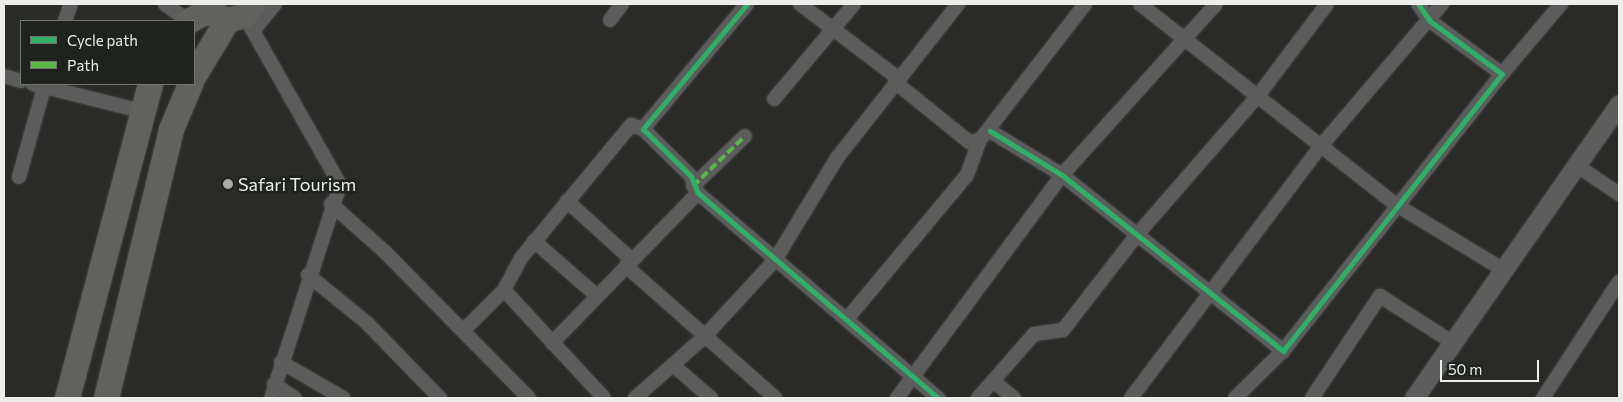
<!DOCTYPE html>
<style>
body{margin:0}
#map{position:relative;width:1623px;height:402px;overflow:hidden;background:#2a2a29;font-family:Commissioner,sans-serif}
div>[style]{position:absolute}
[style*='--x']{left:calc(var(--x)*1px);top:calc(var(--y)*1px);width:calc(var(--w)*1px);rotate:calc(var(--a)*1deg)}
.roads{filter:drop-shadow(0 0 1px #454544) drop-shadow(0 0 1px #454544)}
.street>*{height:14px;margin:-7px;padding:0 7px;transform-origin:7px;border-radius:7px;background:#5c5c5c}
.secondary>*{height:19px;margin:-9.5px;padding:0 9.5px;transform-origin:9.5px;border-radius:9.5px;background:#5d5d5d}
.highway>*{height:25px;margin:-12.5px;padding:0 12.5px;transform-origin:12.5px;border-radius:12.5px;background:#616160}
.quiet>*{height:4px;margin-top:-2px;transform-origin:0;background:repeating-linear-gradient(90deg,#58b947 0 8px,transparent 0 12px)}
.cycleway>*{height:5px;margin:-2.5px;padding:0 2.5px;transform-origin:2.5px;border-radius:2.5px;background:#2db169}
.dots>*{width:14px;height:14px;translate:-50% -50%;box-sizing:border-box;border:2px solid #20221e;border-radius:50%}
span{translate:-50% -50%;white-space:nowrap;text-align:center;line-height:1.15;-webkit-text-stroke:5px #20221e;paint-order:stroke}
.poi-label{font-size:18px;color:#edeeec}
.left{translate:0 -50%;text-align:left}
.frame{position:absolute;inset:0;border:5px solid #edeeec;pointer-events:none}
.legend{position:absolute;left:20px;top:20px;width:175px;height:65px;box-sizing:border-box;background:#20221e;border:1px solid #727470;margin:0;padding:6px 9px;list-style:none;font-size:15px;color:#edeeec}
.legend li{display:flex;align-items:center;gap:10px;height:25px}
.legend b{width:25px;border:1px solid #727470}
.scale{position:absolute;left:1440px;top:360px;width:99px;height:22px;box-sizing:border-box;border:2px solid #edeeec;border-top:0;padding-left:6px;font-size:15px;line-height:18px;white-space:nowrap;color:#edeeec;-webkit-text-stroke:4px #20221e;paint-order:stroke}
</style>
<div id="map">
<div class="roads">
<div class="street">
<div style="--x:165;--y:4;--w:29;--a:36"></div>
<div style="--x:747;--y:4;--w:163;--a:129.8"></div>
<div style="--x:643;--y:129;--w:67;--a:44.4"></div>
<div style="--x:691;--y:176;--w:18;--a:68"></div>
<div style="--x:698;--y:193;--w:316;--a:40.5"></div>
<div style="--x:800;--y:4;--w:123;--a:37.1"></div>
<div style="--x:1140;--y:4;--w:328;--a:38.1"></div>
<div style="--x:1398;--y:206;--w:122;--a:31.2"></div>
<div style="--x:244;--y:15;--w:195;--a:60.5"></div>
<div style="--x:340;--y:185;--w:224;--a:107.9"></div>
<div style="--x:610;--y:20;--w:20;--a:-53"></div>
<div style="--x:65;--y:21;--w:18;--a:-71"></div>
<div style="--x:253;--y:31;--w:35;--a:-51"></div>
<div style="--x:1502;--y:74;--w:92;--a:-49.9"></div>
<div style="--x:4;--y:76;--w:18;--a:16"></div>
<div style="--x:895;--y:82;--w:95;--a:39"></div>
<div style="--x:969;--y:142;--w:11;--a:-10"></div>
<div style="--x:980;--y:140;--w:172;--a:-52.3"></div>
<div style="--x:33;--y:84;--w:111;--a:14"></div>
<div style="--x:774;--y:99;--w:124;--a:-49.9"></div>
<div style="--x:990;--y:131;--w:84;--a:31.4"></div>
<div style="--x:1062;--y:175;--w:283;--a:38.5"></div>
<div style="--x:1283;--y:351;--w:353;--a:-51.7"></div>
<div style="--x:1502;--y:74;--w:89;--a:-143.6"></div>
<div style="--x:1430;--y:21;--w:21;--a:-125"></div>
<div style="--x:1576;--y:165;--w:52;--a:34"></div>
<div style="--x:19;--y:177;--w:97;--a:-74.4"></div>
<div style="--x:693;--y:186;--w:72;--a:-43.9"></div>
<div style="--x:567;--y:201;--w:88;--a:42.2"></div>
<div style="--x:331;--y:204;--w:72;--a:41.6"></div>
<div style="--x:385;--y:252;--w:205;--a:45.4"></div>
<div style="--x:534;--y:241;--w:84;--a:41.1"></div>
<div style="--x:626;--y:266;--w:199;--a:41.5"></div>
<div style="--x:308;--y:275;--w:76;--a:39.1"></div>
<div style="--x:367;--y:323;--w:105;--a:45.8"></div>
<div style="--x:504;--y:290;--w:147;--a:47.2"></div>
<div style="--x:847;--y:319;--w:187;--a:-50.2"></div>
<div style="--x:967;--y:175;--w:37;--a:-70"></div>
<div style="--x:464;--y:330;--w:57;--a:-45"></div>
<div style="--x:504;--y:290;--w:36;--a:-62"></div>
<div style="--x:521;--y:258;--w:173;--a:-50.4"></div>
<div style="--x:631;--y:125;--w:13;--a:18"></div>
<div style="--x:552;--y:343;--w:209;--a:-45.8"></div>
<div style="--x:281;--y:362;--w:72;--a:30.1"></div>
<div style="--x:674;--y:366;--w:49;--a:40.9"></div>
<div style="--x:993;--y:381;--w:27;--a:39"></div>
<div style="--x:274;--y:384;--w:25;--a:34"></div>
<div style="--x:635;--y:398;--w:91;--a:-41.4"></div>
<div style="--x:703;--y:338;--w:106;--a:-47.3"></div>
<div style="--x:775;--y:260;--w:119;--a:-58.7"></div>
<div style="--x:837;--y:158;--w:196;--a:-51.8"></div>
<div style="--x:897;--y:398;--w:277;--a:-53.5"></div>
<div style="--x:1062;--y:175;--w:230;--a:-48"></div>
<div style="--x:978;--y:398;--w:85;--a:-48.8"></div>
<div style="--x:1034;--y:334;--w:29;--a:-8"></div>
<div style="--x:1063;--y:330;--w:119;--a:-52.2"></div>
<div style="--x:1136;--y:236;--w:184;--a:-49"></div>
<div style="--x:1257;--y:97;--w:116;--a:-53"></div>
<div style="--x:1131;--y:398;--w:316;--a:-53"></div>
<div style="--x:1321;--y:146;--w:187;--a:-49.6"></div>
<div style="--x:1235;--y:398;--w:67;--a:-44.4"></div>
<div style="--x:1312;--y:398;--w:123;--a:-56.3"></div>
<div style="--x:1380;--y:296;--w:85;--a:32.6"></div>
<div style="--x:1543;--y:398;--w:139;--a:-56.8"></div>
</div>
<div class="secondary">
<div style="--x:1414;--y:398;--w:358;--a:-55.1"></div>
</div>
<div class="highway">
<div style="--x:208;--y:4;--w:12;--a:59"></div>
<div style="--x:214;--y:14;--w:14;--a:25"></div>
<div style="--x:227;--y:20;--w:18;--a:-16"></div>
<div style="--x:244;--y:15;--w:14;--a:-54"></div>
<div style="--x:188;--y:21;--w:25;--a:-29"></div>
<div style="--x:194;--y:75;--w:64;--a:-59"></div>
<div style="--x:67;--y:398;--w:325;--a:-75.2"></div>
<div style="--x:106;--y:398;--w:277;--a:-76.4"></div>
<div style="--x:171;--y:129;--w:49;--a:-67.1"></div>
</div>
</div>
<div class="quiet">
<div style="--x:693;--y:186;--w:72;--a:-43.9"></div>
</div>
<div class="cycleway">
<div style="--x:747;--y:4;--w:163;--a:129.8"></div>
<div style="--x:643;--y:129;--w:67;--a:44.4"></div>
<div style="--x:691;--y:176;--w:18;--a:68"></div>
<div style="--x:698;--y:193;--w:316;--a:40.5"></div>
<div style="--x:990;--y:131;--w:84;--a:31.4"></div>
<div style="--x:1062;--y:175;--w:283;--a:38.5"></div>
<div style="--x:1283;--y:351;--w:353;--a:-51.7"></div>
<div style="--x:1502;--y:74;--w:89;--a:-143.6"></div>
<div style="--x:1430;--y:21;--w:21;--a:-125"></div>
</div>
<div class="dots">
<div style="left:228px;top:184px;background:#a9a9a8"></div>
</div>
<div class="poi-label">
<span class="left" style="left:238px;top:184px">Safari Tourism</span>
</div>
<div class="frame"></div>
<ul class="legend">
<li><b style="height:6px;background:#2db169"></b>Cycle path</li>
<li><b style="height:6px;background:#58b947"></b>Path</li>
</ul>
<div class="scale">50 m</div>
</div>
